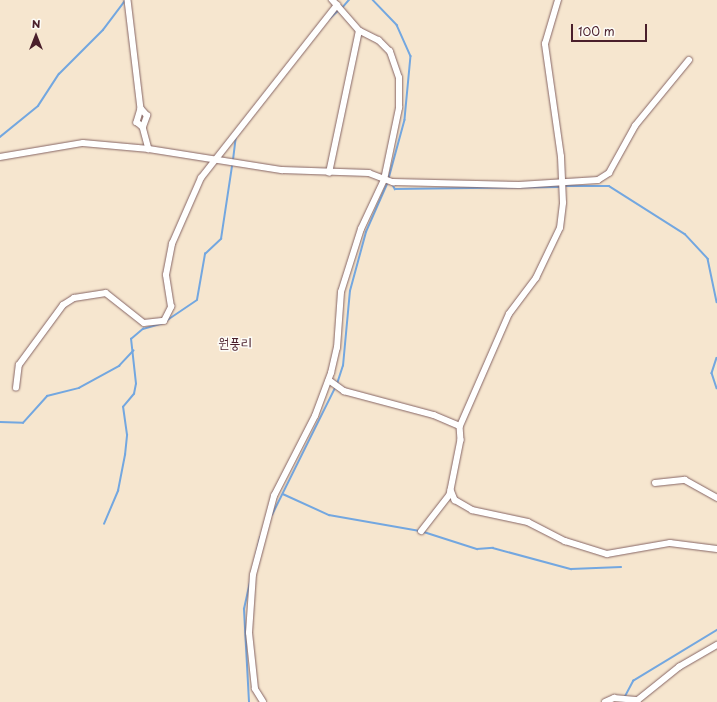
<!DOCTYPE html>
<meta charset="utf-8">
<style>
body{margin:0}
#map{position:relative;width:717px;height:702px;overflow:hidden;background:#f6e6cf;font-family:"Playpen Sans","Poor Story",sans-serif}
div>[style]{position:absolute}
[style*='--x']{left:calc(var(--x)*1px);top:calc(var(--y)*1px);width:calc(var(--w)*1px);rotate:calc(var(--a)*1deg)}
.stream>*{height:1.5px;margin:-0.75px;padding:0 0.75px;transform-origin:0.75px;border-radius:0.75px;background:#73a7e0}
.roads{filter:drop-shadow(0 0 1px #866564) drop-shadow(0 0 1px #866564)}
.minor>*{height:5.5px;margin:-2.75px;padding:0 2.75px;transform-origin:2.75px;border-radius:2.75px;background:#fff}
span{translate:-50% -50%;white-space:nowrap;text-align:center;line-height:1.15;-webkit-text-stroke:3px #fdfcf7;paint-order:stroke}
.quarter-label{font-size:14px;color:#4a1f2b}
.north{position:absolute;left:16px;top:16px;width:40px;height:40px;-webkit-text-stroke:3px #fdfcf7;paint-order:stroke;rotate:0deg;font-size:11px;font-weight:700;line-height:16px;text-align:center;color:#4a1f2b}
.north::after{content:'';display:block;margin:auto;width:14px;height:18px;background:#4a1f2b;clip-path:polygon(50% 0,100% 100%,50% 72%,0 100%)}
.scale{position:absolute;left:571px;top:24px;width:76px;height:18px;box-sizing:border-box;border:2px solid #4a1f2b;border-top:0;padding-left:5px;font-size:12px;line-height:14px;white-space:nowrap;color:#4a1f2b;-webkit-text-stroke:3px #fdfcf7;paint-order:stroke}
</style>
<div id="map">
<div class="stream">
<div style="--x:373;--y:0;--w:35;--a:46"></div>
<div style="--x:397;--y:25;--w:34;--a:66"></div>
<div style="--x:411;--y:56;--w:64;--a:95.4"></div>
<div style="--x:405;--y:120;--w:61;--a:105.2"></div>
<div style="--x:342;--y:8;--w:11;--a:-49"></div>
<div style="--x:329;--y:19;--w:13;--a:-42"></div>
<div style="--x:0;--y:137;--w:49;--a:-39.2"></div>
<div style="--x:38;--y:106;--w:38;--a:-57"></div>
<div style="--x:59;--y:74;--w:62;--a:-45"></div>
<div style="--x:103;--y:30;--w:38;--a:-53"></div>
<div style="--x:233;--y:160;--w:24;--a:-83"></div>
<div style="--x:392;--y:183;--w:7;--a:63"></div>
<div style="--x:395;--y:189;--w:165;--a:-0.7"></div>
<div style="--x:564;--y:186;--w:45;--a:0"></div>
<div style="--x:609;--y:186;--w:90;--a:32.3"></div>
<div style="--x:685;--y:234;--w:34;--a:47"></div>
<div style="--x:708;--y:259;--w:44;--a:78.2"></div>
<div style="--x:166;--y:321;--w:37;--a:-34"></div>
<div style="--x:197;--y:300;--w:47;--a:-80.1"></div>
<div style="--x:205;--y:254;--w:22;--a:-43"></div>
<div style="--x:221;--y:239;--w:74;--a:-81.4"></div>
<div style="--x:717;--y:358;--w:16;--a:108"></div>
<div style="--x:712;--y:373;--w:16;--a:72"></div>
<div style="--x:0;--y:422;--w:23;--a:2"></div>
<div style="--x:23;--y:423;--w:36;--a:-48"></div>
<div style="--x:47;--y:396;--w:33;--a:-14"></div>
<div style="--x:79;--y:388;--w:46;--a:-28.8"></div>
<div style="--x:119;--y:366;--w:21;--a:-47"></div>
<div style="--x:283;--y:494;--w:51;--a:24.5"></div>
<div style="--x:329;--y:515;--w:92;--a:10"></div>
<div style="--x:272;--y:515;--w:146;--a:-63.6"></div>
<div style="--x:337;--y:384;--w:19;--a:-72"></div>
<div style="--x:343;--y:366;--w:75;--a:-84.7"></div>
<div style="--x:350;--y:291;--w:61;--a:-74.8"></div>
<div style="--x:366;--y:232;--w:55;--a:-66.3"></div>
<div style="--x:104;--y:524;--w:36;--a:-67"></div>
<div style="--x:118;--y:491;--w:37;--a:-79"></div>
<div style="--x:125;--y:455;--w:20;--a:-84"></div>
<div style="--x:127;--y:435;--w:28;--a:-98"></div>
<div style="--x:123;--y:407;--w:17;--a:-50"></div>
<div style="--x:134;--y:394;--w:10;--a:-79"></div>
<div style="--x:136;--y:384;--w:45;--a:-96.3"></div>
<div style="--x:131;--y:339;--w:16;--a:-40"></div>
<div style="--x:143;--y:329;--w:19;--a:-16"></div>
<div style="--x:424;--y:532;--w:56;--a:17.8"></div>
<div style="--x:477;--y:549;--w:16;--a:-4"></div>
<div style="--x:493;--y:548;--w:81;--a:15.1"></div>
<div style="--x:571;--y:569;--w:50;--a:-2.3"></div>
<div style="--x:249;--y:702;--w:93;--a:-93.1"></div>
<div style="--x:244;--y:609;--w:73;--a:-77.3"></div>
<div style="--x:622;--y:702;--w:24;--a:-62"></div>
<div style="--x:633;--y:681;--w:98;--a:-31.3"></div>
</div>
<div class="roads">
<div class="minor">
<div style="--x:128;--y:0;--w:110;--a:83.2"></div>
<div style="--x:141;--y:109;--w:14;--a:107"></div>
<div style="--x:137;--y:122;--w:8;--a:40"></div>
<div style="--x:143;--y:127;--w:12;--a:-70"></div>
<div style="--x:147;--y:116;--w:9;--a:-131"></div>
<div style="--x:143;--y:127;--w:23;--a:75"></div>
<div style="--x:0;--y:157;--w:84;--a:-9.6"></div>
<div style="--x:83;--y:143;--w:66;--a:5.2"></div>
<div style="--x:149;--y:149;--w:135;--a:9"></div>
<div style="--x:282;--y:170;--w:87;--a:2"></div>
<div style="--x:369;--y:173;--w:26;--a:21"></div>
<div style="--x:393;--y:182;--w:126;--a:1.4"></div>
<div style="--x:519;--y:185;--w:79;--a:-3.6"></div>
<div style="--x:598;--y:180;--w:13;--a:-32"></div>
<div style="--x:609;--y:173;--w:54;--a:-61"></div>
<div style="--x:635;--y:126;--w:85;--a:-50.7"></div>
<div style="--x:329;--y:173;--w:145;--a:-78.1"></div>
<div style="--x:329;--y:380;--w:19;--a:36"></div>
<div style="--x:344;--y:391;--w:93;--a:14.9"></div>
<div style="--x:434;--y:415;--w:28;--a:23"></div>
<div style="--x:460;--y:426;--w:14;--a:86"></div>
<div style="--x:461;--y:440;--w:56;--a:101.3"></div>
<div style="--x:450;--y:495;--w:46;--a:127.9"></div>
<div style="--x:16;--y:388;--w:23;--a:-83"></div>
<div style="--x:19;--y:365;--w:74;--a:-53.7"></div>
<div style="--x:63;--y:305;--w:13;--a:-32"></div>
<div style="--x:74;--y:298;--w:32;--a:-9"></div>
<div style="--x:106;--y:293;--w:48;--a:38.3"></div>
<div style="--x:144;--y:323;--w:20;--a:-6"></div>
<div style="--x:164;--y:321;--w:16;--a:-63"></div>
<div style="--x:171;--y:307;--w:32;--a:-99"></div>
<div style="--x:166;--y:275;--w:32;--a:-79"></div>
<div style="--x:172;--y:244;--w:72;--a:-66.3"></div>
<div style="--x:201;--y:178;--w:220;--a:-51.8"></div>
<div style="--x:460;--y:426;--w:122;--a:-66.4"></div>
<div style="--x:509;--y:314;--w:45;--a:-53.1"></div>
<div style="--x:536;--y:278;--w:55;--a:-64.4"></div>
<div style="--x:560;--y:228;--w:25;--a:-83"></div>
<div style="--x:563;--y:203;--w:46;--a:-92.5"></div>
<div style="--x:561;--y:157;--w:114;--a:-98.1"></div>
<div style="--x:545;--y:44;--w:46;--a:-73.5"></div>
<div style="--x:655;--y:483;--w:30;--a:-6"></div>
<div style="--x:685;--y:480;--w:37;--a:29"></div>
<div style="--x:451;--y:490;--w:11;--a:68"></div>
<div style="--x:455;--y:500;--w:20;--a:30"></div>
<div style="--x:472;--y:510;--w:57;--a:12.1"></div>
<div style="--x:528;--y:522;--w:42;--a:27.2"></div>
<div style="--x:565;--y:541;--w:44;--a:17.2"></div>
<div style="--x:607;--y:554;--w:64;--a:-9.9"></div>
<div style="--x:670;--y:543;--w:47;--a:7.3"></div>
<div style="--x:263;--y:702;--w:15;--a:-122"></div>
<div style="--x:255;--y:689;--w:56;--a:-96.1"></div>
<div style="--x:249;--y:633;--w:58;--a:-86.1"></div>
<div style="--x:253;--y:575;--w:82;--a:-75.1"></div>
<div style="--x:274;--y:496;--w:90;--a:-62.9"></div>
<div style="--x:315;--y:416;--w:46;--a:-69.6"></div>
<div style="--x:331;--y:373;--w:26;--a:-77"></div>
<div style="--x:337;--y:348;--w:56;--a:-85.9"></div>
<div style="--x:341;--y:292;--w:66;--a:-72.4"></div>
<div style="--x:361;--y:229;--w:54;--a:-64.9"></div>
<div style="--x:384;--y:180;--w:74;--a:-78.2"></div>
<div style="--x:399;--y:108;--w:30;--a:-90"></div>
<div style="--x:399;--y:78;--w:28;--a:-109"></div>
<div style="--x:390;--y:52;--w:16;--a:-135"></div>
<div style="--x:379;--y:41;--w:22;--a:-153"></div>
<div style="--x:359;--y:31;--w:41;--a:-131.1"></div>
<div style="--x:605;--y:702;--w:10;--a:-24"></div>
<div style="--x:614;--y:698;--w:24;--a:5"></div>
<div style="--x:638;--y:700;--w:53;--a:-38.8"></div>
<div style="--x:679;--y:667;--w:44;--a:-30.1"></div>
</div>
</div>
<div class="quarter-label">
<span style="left:235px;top:343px">원풍리</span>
</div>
<div class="north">N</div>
<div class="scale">100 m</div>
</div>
